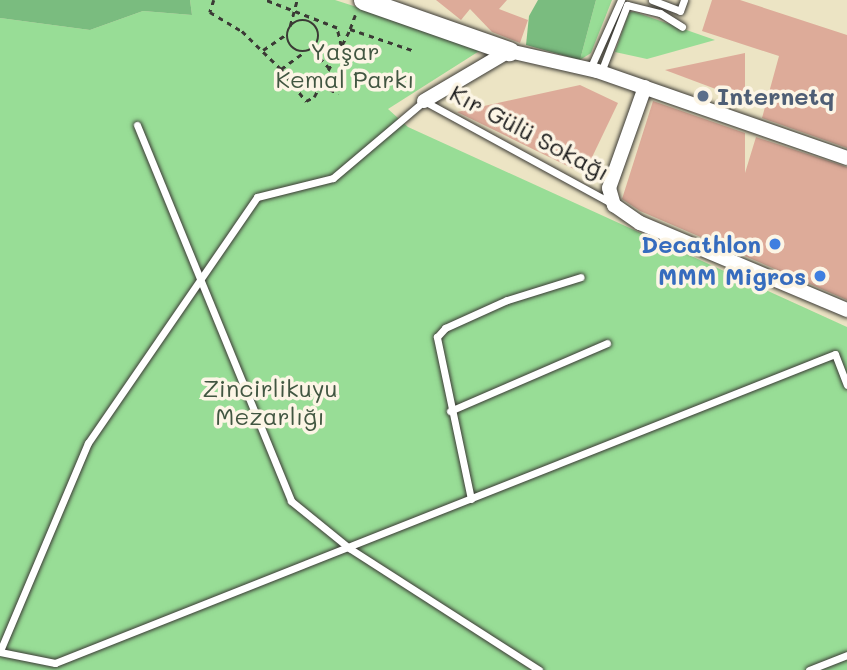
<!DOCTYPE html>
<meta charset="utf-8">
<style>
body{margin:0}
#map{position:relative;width:847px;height:670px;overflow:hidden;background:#ece4c4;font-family:Mali,sans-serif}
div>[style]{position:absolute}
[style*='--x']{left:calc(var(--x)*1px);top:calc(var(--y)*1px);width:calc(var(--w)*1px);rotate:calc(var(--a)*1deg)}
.green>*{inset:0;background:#98dd96}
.forest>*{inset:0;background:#7abc7f}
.building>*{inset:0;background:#ddab99}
.path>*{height:2.5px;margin-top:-1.25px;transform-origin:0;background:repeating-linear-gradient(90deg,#3b3a35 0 5px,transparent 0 10px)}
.path>.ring{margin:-1.25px;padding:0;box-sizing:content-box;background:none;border:2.5px solid #3b3a35;border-radius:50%}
.roads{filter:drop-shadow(0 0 2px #3b3a35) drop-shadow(0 0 2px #3b3a35)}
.service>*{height:7px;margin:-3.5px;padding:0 3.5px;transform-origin:3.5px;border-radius:3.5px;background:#fff}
.minor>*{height:14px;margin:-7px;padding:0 7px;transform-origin:7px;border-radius:7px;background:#fff}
.secondary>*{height:19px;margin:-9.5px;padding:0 9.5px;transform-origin:9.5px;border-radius:9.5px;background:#fff}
.dots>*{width:19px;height:19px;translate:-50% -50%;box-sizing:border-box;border:4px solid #fcf5e5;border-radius:50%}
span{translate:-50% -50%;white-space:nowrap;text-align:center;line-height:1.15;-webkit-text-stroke:7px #fcf5e5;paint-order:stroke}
.park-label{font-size:24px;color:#415641}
.service-label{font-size:24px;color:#4e5e75;font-weight:700}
.left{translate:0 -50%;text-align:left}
.street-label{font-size:24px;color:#1c1c1c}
.shop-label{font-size:24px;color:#366cbe;font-weight:700}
.right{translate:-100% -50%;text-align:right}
</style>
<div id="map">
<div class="green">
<div style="clip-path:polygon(190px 0,335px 0,484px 48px,388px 109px,408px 127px,847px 327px,847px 670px,0 670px,0 18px,90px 30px,143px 11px,192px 15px)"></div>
<div style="clip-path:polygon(596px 0,612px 0,591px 53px,580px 60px)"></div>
<div style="clip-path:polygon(629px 12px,635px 12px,715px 40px,647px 59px,615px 52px)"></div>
</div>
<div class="forest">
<div style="clip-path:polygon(0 0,190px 0,192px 15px,143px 11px,90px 30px,0 18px)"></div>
<div style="clip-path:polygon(538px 0,596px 0,580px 60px,526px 45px,529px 16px)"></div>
</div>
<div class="building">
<div style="clip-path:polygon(436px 0,507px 0,499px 9px,528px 20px,520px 43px,492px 32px,470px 9px,461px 20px)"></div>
<div style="clip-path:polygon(712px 0,740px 0,847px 35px,847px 148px,762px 118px,779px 56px,702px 31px)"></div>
<div style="clip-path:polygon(745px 53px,745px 100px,665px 70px)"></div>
<div style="clip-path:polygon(580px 85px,618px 103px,584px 174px,457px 112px)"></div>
<div style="clip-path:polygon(653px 101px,745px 133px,745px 173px,756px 137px,847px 167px,847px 300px,640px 211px,622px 199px)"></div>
</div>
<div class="path">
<div style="--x:214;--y:0;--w:13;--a:108"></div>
<div style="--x:210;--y:12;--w:37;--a:31"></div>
<div style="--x:242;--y:31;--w:54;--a:44.3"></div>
<div style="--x:281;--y:69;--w:41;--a:52"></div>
<div style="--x:306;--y:101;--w:9;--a:-27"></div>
<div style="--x:314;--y:97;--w:58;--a:-62.1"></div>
<div style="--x:341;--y:46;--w:18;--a:-103"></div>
<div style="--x:337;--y:28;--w:77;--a:-158.7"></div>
<div class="ring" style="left:287px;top:20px;width:29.5px;height:29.5px"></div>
<div style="--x:290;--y:26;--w:27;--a:-75"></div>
<div style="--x:350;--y:29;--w:15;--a:-70"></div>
<div style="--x:342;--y:45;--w:18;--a:-63"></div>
<div style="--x:350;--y:29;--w:69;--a:18.7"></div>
<div style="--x:263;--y:50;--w:29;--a:-34"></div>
<div style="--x:313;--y:50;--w:24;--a:48"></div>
<div style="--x:281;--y:69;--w:29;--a:-36"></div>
<div style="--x:321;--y:84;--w:20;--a:30"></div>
</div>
<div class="roads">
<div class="service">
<div style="--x:652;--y:0;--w:30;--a:21"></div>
<div style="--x:680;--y:11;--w:12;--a:-70"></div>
<div style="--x:590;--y:69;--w:76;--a:-65.8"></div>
<div style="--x:601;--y:72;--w:72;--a:-68.8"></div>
<div style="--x:627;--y:5;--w:34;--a:14"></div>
<div style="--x:660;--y:13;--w:26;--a:32"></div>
<div style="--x:137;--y:125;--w:406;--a:67.7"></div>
<div style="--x:291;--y:501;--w:75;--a:39"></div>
<div style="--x:349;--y:548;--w:226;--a:32.7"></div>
<div style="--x:450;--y:411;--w:171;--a:-23.4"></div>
<div style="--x:471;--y:499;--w:166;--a:-101.9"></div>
<div style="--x:437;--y:337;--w:12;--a:-48"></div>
<div style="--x:445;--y:328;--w:68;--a:-24.3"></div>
<div style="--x:507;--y:300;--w:77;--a:-17.3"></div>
<div style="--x:0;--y:651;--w:226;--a:-67.1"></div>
<div style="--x:88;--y:443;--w:298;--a:-55.5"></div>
<div style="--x:257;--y:197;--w:78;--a:-14"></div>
<div style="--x:333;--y:178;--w:119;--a:-40.2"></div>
<div style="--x:424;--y:101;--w:215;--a:28.6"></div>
<div style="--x:0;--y:652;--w:56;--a:11.3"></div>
<div style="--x:55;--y:663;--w:839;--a:-21.61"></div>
<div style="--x:835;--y:354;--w:33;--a:69"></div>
<div style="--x:809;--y:670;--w:41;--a:-21.5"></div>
</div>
<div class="minor">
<div style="--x:645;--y:87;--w:107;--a:109.6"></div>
<div style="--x:609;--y:188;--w:18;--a:74"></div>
<div style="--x:614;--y:205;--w:32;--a:35"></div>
<div style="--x:640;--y:223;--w:225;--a:22.8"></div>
<div style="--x:424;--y:101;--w:99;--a:-30.5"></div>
<div style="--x:509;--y:51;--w:90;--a:12.8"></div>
<div style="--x:597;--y:71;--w:265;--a:19.2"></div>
</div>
<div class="secondary">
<div style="--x:363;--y:0;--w:155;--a:19.3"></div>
</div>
</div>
<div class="dots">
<div style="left:703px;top:96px;background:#5c6f8a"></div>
<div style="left:775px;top:244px;background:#3f7fe0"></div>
<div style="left:820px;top:276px;background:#3f7fe0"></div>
</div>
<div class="park-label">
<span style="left:345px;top:65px">Yaşar<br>Kemal Parkı</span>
<span style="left:270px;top:402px">Zincirlikuyu<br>Mezarlığı</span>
</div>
<div class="service-label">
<span class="left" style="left:717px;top:96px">Internetq</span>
</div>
<div class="street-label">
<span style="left:530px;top:132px;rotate:28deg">Kır Gülü Sokağı</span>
</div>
<div class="shop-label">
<span class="right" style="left:761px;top:244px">Decathlon</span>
<span class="right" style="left:806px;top:276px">MMM Migros</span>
</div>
</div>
